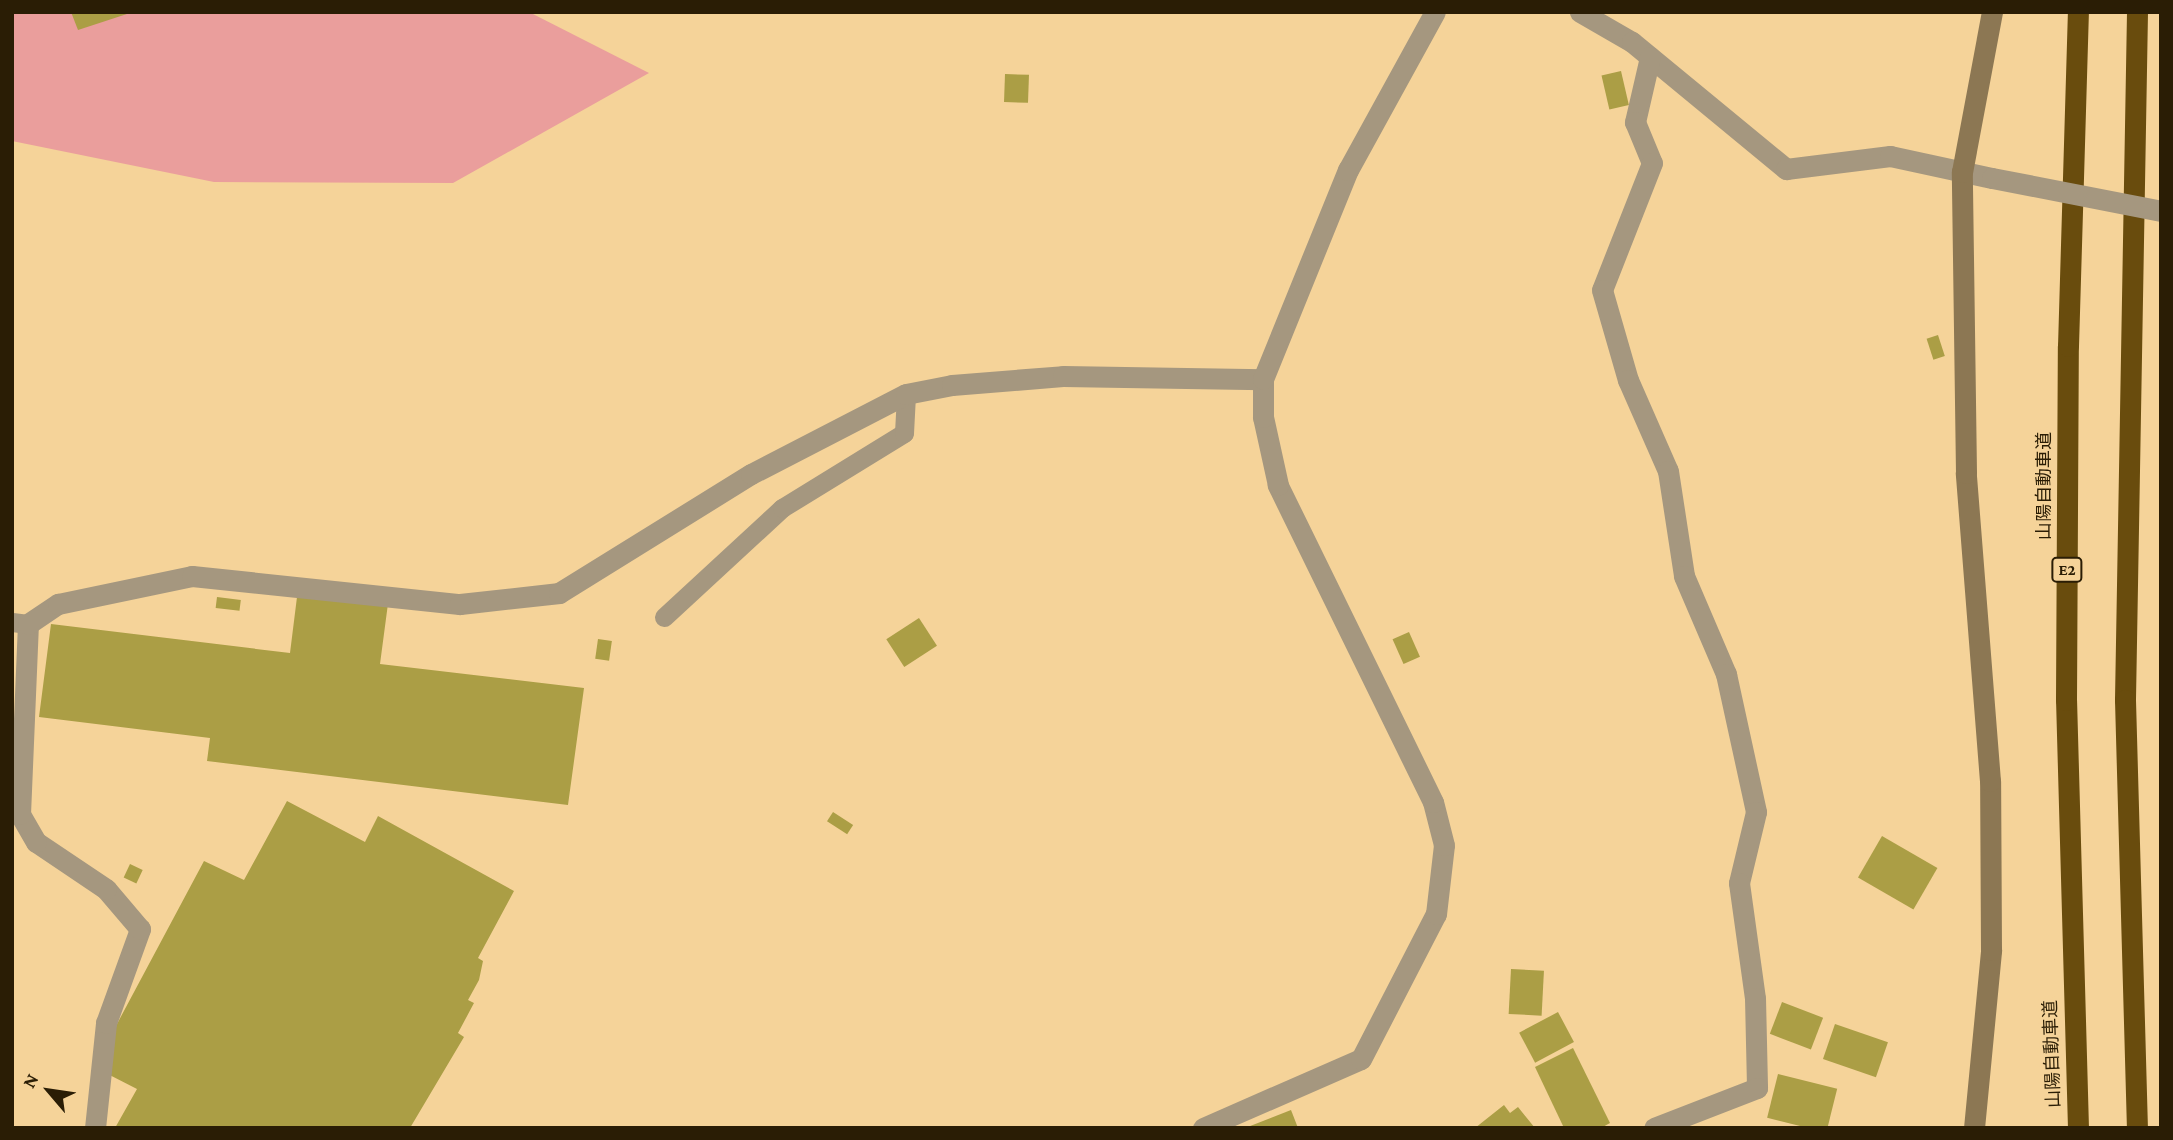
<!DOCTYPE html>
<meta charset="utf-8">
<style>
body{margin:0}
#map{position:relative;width:2173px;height:1140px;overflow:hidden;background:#f5d399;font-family:"Crimson Pro","Noto Sans JP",serif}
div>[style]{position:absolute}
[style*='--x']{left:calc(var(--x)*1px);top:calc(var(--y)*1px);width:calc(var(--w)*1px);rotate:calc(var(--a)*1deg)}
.green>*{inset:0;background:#ea9e9c}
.building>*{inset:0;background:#ab9e45;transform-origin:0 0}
.lane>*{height:19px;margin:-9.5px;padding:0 9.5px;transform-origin:9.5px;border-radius:9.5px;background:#a5977f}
.street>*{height:21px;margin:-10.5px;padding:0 10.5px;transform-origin:10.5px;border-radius:10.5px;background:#a5977f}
.secondary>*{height:21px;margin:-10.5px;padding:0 10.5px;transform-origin:10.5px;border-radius:10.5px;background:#8c7753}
.highway>*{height:21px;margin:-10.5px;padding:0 10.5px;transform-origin:10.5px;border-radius:10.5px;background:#694c0d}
.street-bridge>*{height:21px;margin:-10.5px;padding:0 10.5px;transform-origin:10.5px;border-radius:10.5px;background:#a5977f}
span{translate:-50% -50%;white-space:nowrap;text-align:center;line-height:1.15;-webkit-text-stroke:6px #f5d399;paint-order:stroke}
.shield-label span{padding:2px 5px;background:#f5d399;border:2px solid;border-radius:5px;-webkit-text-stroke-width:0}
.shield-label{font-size:16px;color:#2a1d05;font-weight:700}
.street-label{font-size:18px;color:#2a1d05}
.frame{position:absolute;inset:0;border:14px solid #2a1d05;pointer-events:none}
.north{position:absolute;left:14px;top:1056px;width:70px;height:70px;-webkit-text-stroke:5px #f5d399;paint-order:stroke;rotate:299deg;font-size:19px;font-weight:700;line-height:28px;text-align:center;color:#2a1d05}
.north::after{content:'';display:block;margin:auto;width:24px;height:32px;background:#2a1d05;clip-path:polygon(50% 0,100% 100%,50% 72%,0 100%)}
</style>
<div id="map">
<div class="green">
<div style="clip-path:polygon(12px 12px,529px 12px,649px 73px,453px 183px,214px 182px,12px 141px)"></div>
</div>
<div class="building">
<div style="clip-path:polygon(71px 12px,130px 12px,130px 13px,78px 30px)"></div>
<div style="left:1621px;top:71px;width:35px;height:20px;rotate:77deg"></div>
<div style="left:1005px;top:74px;width:24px;height:28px;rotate:2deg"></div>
<div style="left:1938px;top:335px;width:22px;height:12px;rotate:72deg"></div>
<div style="clip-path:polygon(389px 596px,380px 664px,584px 688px,568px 805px,207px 761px,210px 738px,39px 717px,51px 624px,290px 653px,297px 597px)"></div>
<div style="left:217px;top:597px;width:24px;height:11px;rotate:7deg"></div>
<div style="left:919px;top:618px;width:33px;height:39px;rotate:57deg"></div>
<div style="left:1409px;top:632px;width:27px;height:18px;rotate:66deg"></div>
<div style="left:598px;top:639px;width:14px;height:20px;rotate:8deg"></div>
<div style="clip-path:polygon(287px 801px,365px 842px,378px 816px,514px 891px,478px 958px,483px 961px,479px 980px,468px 1000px,474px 1003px,458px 1033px,464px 1037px,410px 1128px,115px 1128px,137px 1089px,94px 1067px,204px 861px,244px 880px)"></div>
<div style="left:833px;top:812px;width:24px;height:11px;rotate:33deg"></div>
<div style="left:1882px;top:836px;width:64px;height:48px;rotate:30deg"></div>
<div style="left:130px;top:864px;width:14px;height:15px;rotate:25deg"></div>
<div style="left:1511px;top:969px;width:33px;height:45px;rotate:3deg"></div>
<div style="left:1782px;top:1002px;width:44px;height:34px;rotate:21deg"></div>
<div style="left:1558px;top:1012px;width:34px;height:44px;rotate:62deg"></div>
<div style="left:1835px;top:1024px;width:56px;height:37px;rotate:19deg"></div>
<div style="clip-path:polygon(1573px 1048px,1610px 1123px,1601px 1128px,1564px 1128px,1535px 1067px)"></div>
<div style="left:1778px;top:1074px;width:61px;height:45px;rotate:14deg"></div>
<div style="clip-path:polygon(1504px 1105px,1510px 1113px,1518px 1107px,1535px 1128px,1475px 1128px)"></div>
<div style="clip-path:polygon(1291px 1110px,1298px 1128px,1245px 1128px)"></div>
</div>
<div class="lane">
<div style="--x:664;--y:617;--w:161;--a:-42.7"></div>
<div style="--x:782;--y:508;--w:143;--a:-31.6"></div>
<div style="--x:904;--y:433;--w:39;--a:-87"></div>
<div style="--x:12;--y:622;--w:16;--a:7"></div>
</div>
<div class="street">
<div style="--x:1580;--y:12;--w:60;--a:30"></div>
<div style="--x:1632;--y:42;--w:200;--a:39.5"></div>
<div style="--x:1786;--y:169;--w:105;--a:-7.1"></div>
<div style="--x:1890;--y:156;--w:104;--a:12.2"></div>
<div style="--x:1650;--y:57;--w:67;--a:103"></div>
<div style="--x:1635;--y:122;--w:44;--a:67.5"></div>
<div style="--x:1652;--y:163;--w:136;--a:111.5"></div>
<div style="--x:1602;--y:290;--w:94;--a:73.9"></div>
<div style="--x:1628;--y:380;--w:99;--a:66.3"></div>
<div style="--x:1668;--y:471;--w:106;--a:81.3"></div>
<div style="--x:1684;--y:576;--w:107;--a:66.8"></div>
<div style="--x:1726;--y:674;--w:141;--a:77.7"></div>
<div style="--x:1756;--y:812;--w:73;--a:103.5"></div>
<div style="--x:1739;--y:883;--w:116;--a:82.1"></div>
<div style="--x:1755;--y:998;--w:90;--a:88.7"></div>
<div style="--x:1757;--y:1088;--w:110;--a:158.8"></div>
<div style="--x:95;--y:1128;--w:106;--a:-84"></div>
<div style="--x:106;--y:1023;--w:100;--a:-70.1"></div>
<div style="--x:140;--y:929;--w:52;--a:-130.4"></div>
<div style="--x:106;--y:889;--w:84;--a:-146.1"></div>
<div style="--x:36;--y:842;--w:32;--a:-120"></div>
<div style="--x:20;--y:814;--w:190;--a:-87.6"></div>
<div style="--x:28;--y:624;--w:36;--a:-34"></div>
<div style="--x:58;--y:604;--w:137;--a:-11.8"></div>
<div style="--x:192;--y:576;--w:269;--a:6"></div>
<div style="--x:460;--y:604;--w:100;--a:-6.3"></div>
<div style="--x:559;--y:593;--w:226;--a:-31.8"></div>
<div style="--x:751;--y:474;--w:174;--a:-27.3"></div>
<div style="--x:906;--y:394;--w:47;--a:-11.1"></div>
<div style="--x:952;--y:385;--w:111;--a:-4.6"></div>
<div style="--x:1063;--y:376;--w:200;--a:0.9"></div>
<div style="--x:1203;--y:1128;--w:172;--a:-23.6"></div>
<div style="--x:1361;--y:1059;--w:163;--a:-62.7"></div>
<div style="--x:1436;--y:914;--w:69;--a:-83.4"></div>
<div style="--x:1444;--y:845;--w:44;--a:-104.3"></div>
<div style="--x:1433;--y:802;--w:353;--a:-116.1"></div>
<div style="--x:1278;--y:485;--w:70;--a:-102.4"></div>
<div style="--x:1263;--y:417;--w:38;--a:-90"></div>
<div style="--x:1263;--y:379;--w:226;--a:-67.9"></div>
<div style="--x:1348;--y:170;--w:180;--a:-61.2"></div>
</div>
<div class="secondary">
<div style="--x:1974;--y:1128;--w:179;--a:-84.5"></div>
<div style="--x:1991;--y:950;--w:169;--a:-90.3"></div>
<div style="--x:1990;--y:781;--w:309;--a:-94.5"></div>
<div style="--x:1966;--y:473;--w:301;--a:-90.8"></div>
<div style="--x:1962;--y:172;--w:163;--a:-79.4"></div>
</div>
<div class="highway">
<div style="--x:2137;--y:12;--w:688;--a:91"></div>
<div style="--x:2125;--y:700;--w:428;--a:88.4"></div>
<div style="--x:2078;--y:1128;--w:428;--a:-91.6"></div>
<div style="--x:2066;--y:700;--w:354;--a:-89.7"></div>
<div style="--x:2068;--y:346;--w:334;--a:-88.3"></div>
</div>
<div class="street-bridge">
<div style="--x:1992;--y:178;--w:172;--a:11"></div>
</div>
<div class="shield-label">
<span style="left:2067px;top:570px">E2</span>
</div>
<div class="street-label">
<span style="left:2044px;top:486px;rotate:-90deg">山陽自動車道</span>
<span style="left:2052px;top:1054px;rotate:-92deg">山陽自動車道</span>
</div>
<div class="frame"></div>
<div class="north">N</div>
</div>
